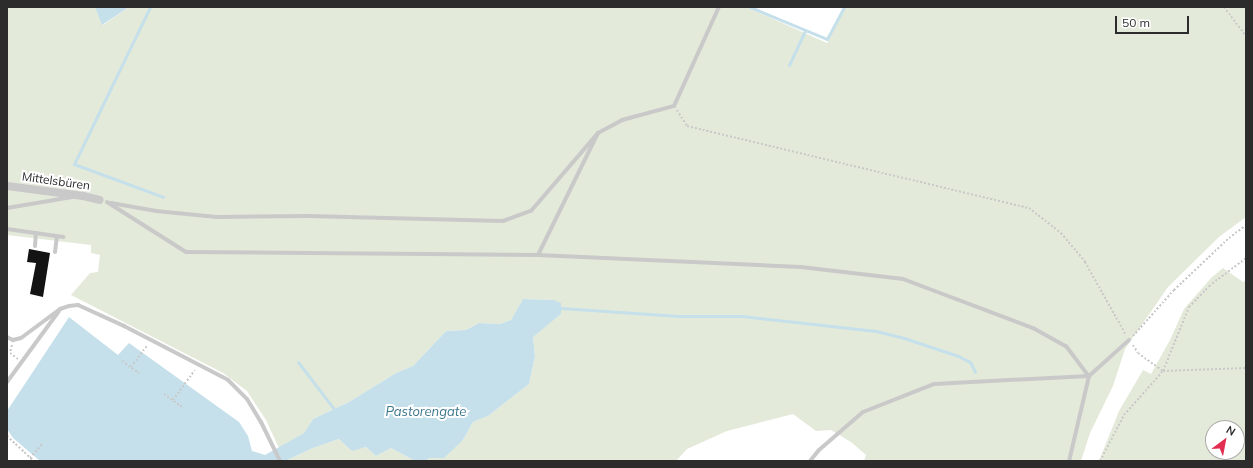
<!DOCTYPE html>
<meta charset="utf-8">
<style>
body{margin:0}
#map{position:relative;width:1253px;height:468px;overflow:hidden;background:#fff;font-family:Mulish,sans-serif}
div>[style]{position:absolute}
[style*='--x']{left:calc(var(--x)*1px);top:calc(var(--y)*1px);width:calc(var(--w)*1px);rotate:calc(var(--a)*1deg)}
.green>*{inset:0;background:#e4ead9}
.water>*{inset:0;background:#c5e0ea}
.stream>*{height:3px;margin:-1.5px;padding:0 1.5px;transform-origin:1.5px;border-radius:1.5px;background:#c5e0ea}
.building>*{inset:0;background:#131313}
.path>*{height:2px;margin-top:-1px;transform-origin:0;background:repeating-linear-gradient(90deg,#c9c9c9 0 2px,transparent 0 4px)}
.service>*{height:4px;margin:-2px;padding:0 2px;transform-origin:2px;border-radius:2px;background:#c9c9c9}
.minor>*{height:8px;margin:-4px;padding:0 4px;transform-origin:4px;border-radius:4px;background:#c9c9c9}
span{translate:-50% -50%;white-space:nowrap;text-align:center;line-height:1.15;-webkit-text-stroke:4px #fff;paint-order:stroke}
.street-label{font-size:12px;color:#2c2c2c}
.water-label{font-size:13px;color:#3c768c;font-style:italic}
.frame{position:absolute;inset:0;border:8px solid #2c2c2c;pointer-events:none}
.north{position:absolute;left:1205px;top:420px;width:40px;height:40px;box-sizing:border-box;background:#fff;border:1px solid #ababab;border-radius:50%;rotate:32deg;font-size:11px;font-weight:700;line-height:16px;text-align:center;color:#2c2c2c}
.north::after{content:'';display:block;margin:auto;width:14px;height:18px;background:#e22e51;clip-path:polygon(50% 0,100% 100%,50% 72%,0 100%)}
.scale{position:absolute;left:1115px;top:16px;width:74px;height:18px;box-sizing:border-box;border:2px solid #2c2c2c;border-top:0;padding-left:5px;font-size:12px;line-height:14px;white-space:nowrap;color:#2c2c2c;-webkit-text-stroke:3px #fff;paint-order:stroke}
</style>
<div id="map">
<div class="green">
<div style="clip-path:polygon(7px 7px,95px 7px,103px 25px,129px 7px,746px 7px,827px 43px,845px 7px,1246px 7px,1246px 217px,1219px 237px,1168px 287px,1125px 349px,1113px 386px,1090px 433px,1081px 461px,864px 461px,866px 455px,851px 442px,831px 430px,816px 431px,793px 414px,727px 431px,687px 449px,676px 461px,425px 461px,463px 440px,473px 422px,488px 416px,529px 384px,535px 356px,533px 336px,561px 314px,554px 300px,523px 299px,511px 320px,500px 324px,479px 323px,466px 330px,446px 331px,413px 366px,396px 373px,349px 402px,313px 419px,304px 433px,279px 448px,266px 420px,247px 391px,223px 373px,71px 295px,90px 273px,98px 272px,100px 255px,91px 253px,91px 245px,7px 235px)"></div>
<div style="clip-path:polygon(evenodd,1223px 268px,1243px 282px,1246px 280px,1246px 461px,1099px 461px,1119px 411px,1143px 370px,1151px 374px,1170px 340px,1184px 309px,1211px 278px,1223px 268px,1213px 428px,1237px 428px,1237px 452px,1213px 452px,1213px 428px)"></div>
<div style="clip-path:polygon(339px 439px,352px 450px,366px 447px,376px 456px,391px 448px,415px 461px,285px 461px,313px 448px)"></div>
</div>
<div class="water">
<div style="clip-path:polygon(95px 7px,129px 7px,102px 25px)"></div>
<div style="clip-path:polygon(523px 299px,554px 300px,561px 303px,561px 314px,533px 337px,535px 356px,529px 384px,488px 416px,473px 422px,463px 440px,444px 458px,430px 458px,425px 461px,415px 461px,391px 448px,376px 456px,366px 447px,352px 451px,339px 439px,313px 448px,285px 461px,40px 461px,13px 438px,7px 429px,7px 411px,69px 317px,118px 355px,129px 343px,239px 422px,248px 436px,252px 451px,265px 455px,304px 433px,313px 419px,349px 402px,396px 373px,413px 366px,446px 331px,466px 330px,479px 323px,500px 324px,511px 320px)"></div>
</div>
<div class="stream">
<div style="--x:150;--y:7;--w:174;--a:115.8"></div>
<div style="--x:74;--y:164;--w:95;--a:20.3"></div>
<div style="--x:750;--y:7;--w:83;--a:22.6"></div>
<div style="--x:827;--y:39;--w:36;--a:-62"></div>
<div style="--x:789;--y:65;--w:38;--a:-65"></div>
<div style="--x:558;--y:310;--w:4;--a:-34"></div>
<div style="--x:561;--y:308;--w:118;--a:3.9"></div>
<div style="--x:679;--y:316;--w:63;--a:0"></div>
<div style="--x:742;--y:316;--w:135;--a:6.4"></div>
<div style="--x:876;--y:331;--w:32;--a:14"></div>
<div style="--x:907;--y:339;--w:54;--a:18.4"></div>
<div style="--x:958;--y:356;--w:13;--a:27"></div>
<div style="--x:970;--y:362;--w:11;--a:63"></div>
<div style="--x:298;--y:362;--w:59;--a:52.5"></div>
</div>
<div class="building">
<div style="clip-path:polygon(29px 249px,50px 253px,43px 297px,30px 294px,36px 263px,27px 262px)"></div>
</div>
<div class="path">
<div style="--x:1224;--y:7;--w:36;--a:53"></div>
<div style="--x:677;--y:110;--w:19;--a:58"></div>
<div style="--x:687;--y:126;--w:352;--a:13.5"></div>
<div style="--x:1029;--y:208;--w:41;--a:38"></div>
<div style="--x:1061;--y:233;--w:38;--a:50"></div>
<div style="--x:1085;--y:262;--w:84;--a:60.7"></div>
<div style="--x:1133;--y:336;--w:62;--a:-48.3"></div>
<div style="--x:1174;--y:290;--w:76;--a:-43.4"></div>
<div style="--x:1229;--y:238;--w:21;--a:-37"></div>
<div style="--x:12;--y:345;--w:8;--a:104"></div>
<div style="--x:10;--y:353;--w:10;--a:37"></div>
<div style="--x:1133;--y:345;--w:9;--a:58"></div>
<div style="--x:1138;--y:353;--w:31;--a:36"></div>
<div style="--x:1163;--y:371;--w:83;--a:-2.1"></div>
<div style="--x:122;--y:361;--w:21;--a:35"></div>
<div style="--x:131;--y:367;--w:26;--a:-53"></div>
<div style="--x:164;--y:394;--w:22;--a:36"></div>
<div style="--x:173;--y:400;--w:37;--a:-54"></div>
<div style="--x:7;--y:436;--w:37;--a:43"></div>
<div style="--x:30;--y:458;--w:20;--a:-49"></div>
<div style="--x:1100;--y:461;--w:52;--a:-62.4"></div>
<div style="--x:1124;--y:415;--w:59;--a:-48.4"></div>
<div style="--x:1163;--y:371;--w:69;--a:-67.9"></div>
<div style="--x:1189;--y:307;--w:29;--a:-46"></div>
<div style="--x:1209;--y:286;--w:46;--a:-37.1"></div>
</div>
<div class="service">
<div style="--x:107;--y:202;--w:93;--a:32.3"></div>
<div style="--x:186;--y:252;--w:352;--a:0.5"></div>
<div style="--x:538;--y:255;--w:263;--a:2.6"></div>
<div style="--x:801;--y:267;--w:103;--a:6.7"></div>
<div style="--x:903;--y:279;--w:139;--a:20.7"></div>
<div style="--x:1033;--y:328;--w:38;--a:29"></div>
<div style="--x:1066;--y:346;--w:38;--a:53"></div>
<div style="--x:1089;--y:376;--w:87;--a:103.2"></div>
<div style="--x:111;--y:203;--w:46;--a:10.1"></div>
<div style="--x:156;--y:211;--w:61;--a:5.6"></div>
<div style="--x:217;--y:217;--w:92;--a:-0.6"></div>
<div style="--x:309;--y:216;--w:194;--a:1.5"></div>
<div style="--x:503;--y:221;--w:30;--a:-20"></div>
<div style="--x:531;--y:211;--w:103;--a:-49.3"></div>
<div style="--x:7;--y:208;--w:66;--a:-9.6"></div>
<div style="--x:7;--y:229;--w:57;--a:8.1"></div>
<div style="--x:35;--y:246;--w:13;--a:-86"></div>
<div style="--x:55;--y:252;--w:16;--a:-83"></div>
<div style="--x:538;--y:255;--w:136;--a:-63.8"></div>
<div style="--x:598;--y:133;--w:27;--a:-28"></div>
<div style="--x:622;--y:120;--w:54;--a:-15.1"></div>
<div style="--x:674;--y:106;--w:109;--a:-65.6"></div>
<div style="--x:7;--y:337;--w:7;--a:27"></div>
<div style="--x:13;--y:340;--w:8;--a:-14"></div>
<div style="--x:21;--y:338;--w:49;--a:-36.6"></div>
<div style="--x:60;--y:309;--w:9;--a:-18"></div>
<div style="--x:69;--y:306;--w:9;--a:-6"></div>
<div style="--x:78;--y:305;--w:51;--a:24.5"></div>
<div style="--x:124;--y:326;--w:117;--a:27.4"></div>
<div style="--x:228;--y:380;--w:27;--a:45"></div>
<div style="--x:247;--y:399;--w:27;--a:59"></div>
<div style="--x:261;--y:422;--w:43;--a:64"></div>
<div style="--x:7;--y:382;--w:88;--a:-53.8"></div>
<div style="--x:810;--y:461;--w:14;--a:-51"></div>
<div style="--x:819;--y:450;--w:58;--a:-40.8"></div>
<div style="--x:863;--y:412;--w:76;--a:-21.5"></div>
<div style="--x:934;--y:384;--w:155;--a:-3"></div>
<div style="--x:1089;--y:376;--w:54;--a:-42"></div>
</div>
<div class="minor">
<div style="--x:7;--y:186;--w:77;--a:7.5"></div>
<div style="--x:83;--y:196;--w:17;--a:13"></div>
</div>
<div class="street-label">
<span style="left:56px;top:181px;rotate:8deg">Mittelsbüren</span>
</div>
<div class="water-label">
<span style="left:426px;top:411px">Pastorengate</span>
</div>
<div class="frame"></div>
<div class="north">N</div>
<div class="scale">50 m</div>
</div>
